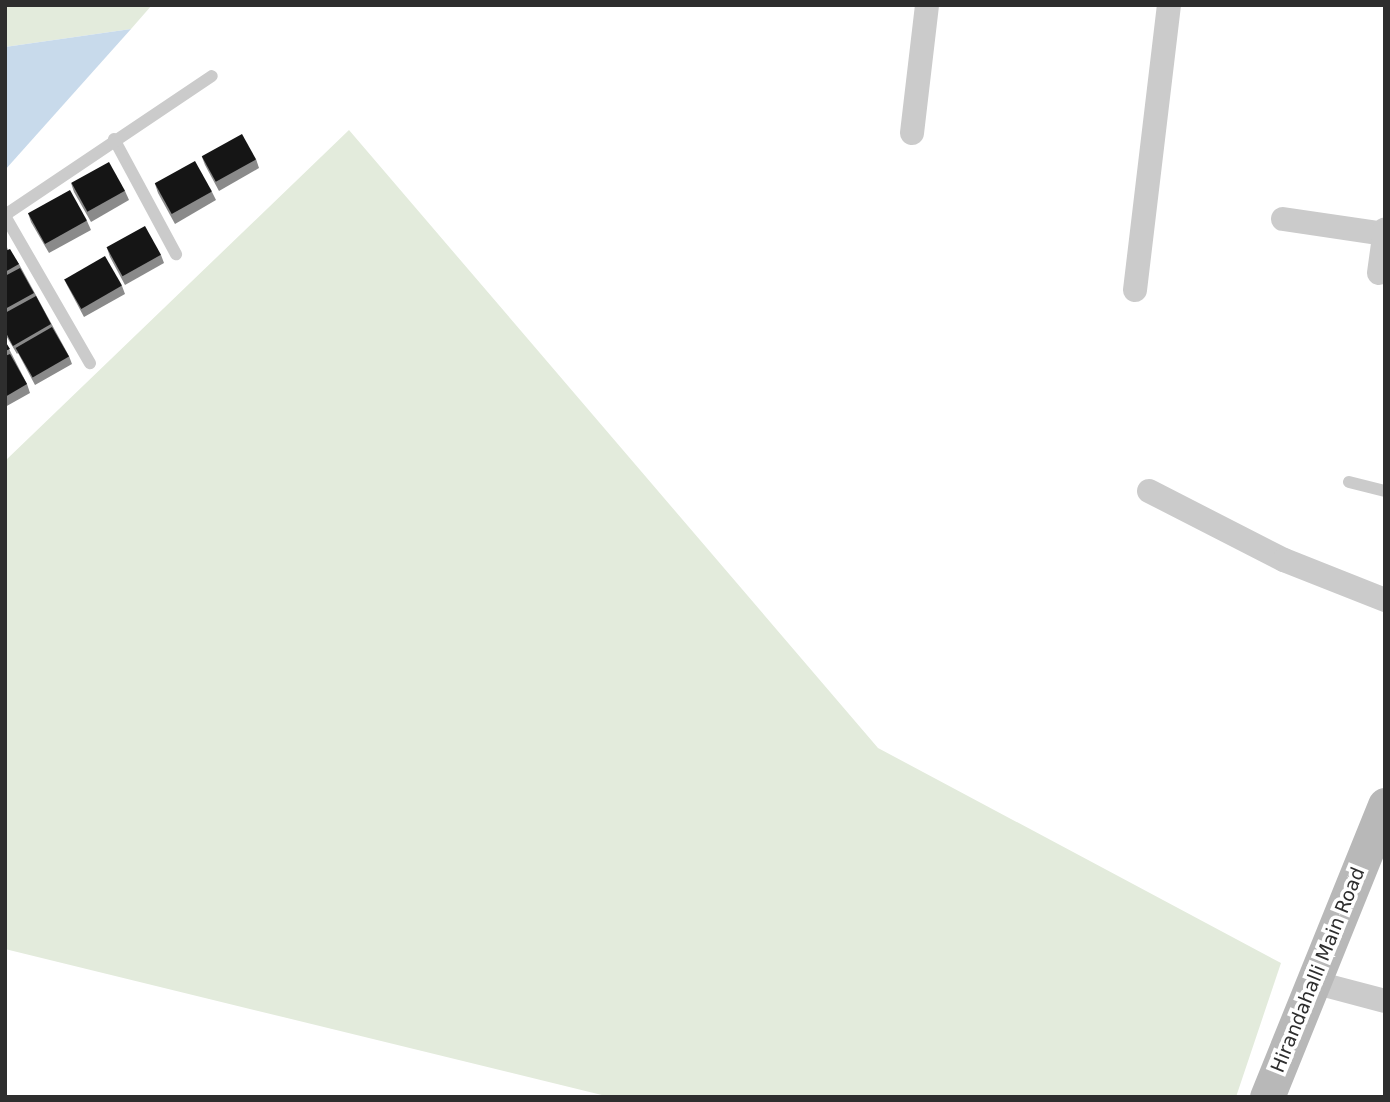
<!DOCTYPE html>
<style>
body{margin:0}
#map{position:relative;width:1390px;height:1102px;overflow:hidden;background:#fff;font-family:"DejaVu Sans",sans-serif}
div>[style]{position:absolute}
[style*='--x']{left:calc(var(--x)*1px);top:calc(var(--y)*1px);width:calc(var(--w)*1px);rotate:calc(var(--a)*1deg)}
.green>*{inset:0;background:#e3ebdc}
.water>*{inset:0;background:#c8daeb}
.service>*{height:12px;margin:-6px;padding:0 6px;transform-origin:6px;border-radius:6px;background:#cbcbcb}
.minor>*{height:24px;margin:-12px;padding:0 12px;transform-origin:12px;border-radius:12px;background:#cbcbcb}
.secondary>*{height:35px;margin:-17.5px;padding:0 17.5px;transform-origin:17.5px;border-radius:17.5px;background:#b8b8b8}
.wall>*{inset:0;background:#8a8a8a}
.building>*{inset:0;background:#151515;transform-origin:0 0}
span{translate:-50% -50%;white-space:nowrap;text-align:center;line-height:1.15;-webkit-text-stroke:7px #fff;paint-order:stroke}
.street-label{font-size:19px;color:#2e2e2e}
.frame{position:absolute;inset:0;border:7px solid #2e2e2e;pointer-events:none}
</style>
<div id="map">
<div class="green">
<div style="clip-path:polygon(5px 5px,152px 5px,131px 29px,5px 47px)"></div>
<div style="clip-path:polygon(349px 130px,878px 748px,1281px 963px,1236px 1097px,610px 1097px,5px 949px,5px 461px)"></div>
</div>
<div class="water">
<div style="clip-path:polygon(131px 29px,5px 170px,5px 47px)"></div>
</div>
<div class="service">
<div style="--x:114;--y:139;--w:131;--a:61.7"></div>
<div style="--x:5;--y:215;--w:249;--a:-33.9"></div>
<div style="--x:5;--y:216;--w:170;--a:60"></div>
<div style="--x:1349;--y:482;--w:37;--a:14"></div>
</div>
<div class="minor">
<div style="--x:912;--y:133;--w:129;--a:-83.3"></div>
<div style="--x:1283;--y:219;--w:102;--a:8.4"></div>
<div style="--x:1379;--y:273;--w:44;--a:-82.2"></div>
<div style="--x:1135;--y:290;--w:287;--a:-83.2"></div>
<div style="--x:1149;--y:491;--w:152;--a:27.1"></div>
<div style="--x:1284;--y:560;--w:109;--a:21.6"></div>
<div style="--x:1313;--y:982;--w:74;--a:14.8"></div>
</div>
<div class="secondary">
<div style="--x:1267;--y:1097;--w:315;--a:-68"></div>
</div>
<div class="wall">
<div style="clip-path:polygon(202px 157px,256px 159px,259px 168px,219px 191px,205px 165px)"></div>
<div style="clip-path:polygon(71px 183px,125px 191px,129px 200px,91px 222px,74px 192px)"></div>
<div style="clip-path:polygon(155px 184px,212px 192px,216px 200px,175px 224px,158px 193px)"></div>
<div style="clip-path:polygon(28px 213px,87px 221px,91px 230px,49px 253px,31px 222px)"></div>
<div style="clip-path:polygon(5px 242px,8px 250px,19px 264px,69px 356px,72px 364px,35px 385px,18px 353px,17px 354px,5px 334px)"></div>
<div style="clip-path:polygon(107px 248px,161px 255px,164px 263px,125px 285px,110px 257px)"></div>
<div style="clip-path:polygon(64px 279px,122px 286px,125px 294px,84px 317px,68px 287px)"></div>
<div style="clip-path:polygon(5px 341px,27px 384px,30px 393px,5px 407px)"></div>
</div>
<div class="building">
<div style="left:242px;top:134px;width:29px;height:46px;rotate:61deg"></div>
<div style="left:195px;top:161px;width:35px;height:46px;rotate:61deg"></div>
<div style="left:109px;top:162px;width:33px;height:43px;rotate:61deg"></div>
<div style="left:70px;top:190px;width:35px;height:48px;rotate:61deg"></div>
<div style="left:145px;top:226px;width:33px;height:44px;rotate:61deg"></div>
<div style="clip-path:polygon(10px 249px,19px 264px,5px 272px,5px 251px)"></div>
<div style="left:105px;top:256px;width:34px;height:47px;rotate:60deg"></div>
<div style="clip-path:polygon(20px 268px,34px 293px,5px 309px,5px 276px)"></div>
<div style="clip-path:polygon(36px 296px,51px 324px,13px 346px,5px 331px,5px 313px)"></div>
<div style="left:52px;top:327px;width:34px;height:42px;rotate:60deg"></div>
<div style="clip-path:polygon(5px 341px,10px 349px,5px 351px)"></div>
<div style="clip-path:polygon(10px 354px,27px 384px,5px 397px,5px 356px)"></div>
</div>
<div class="street-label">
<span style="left:1318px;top:970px;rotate:-68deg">Hirandahalli Main Road</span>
</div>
<div class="frame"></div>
</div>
